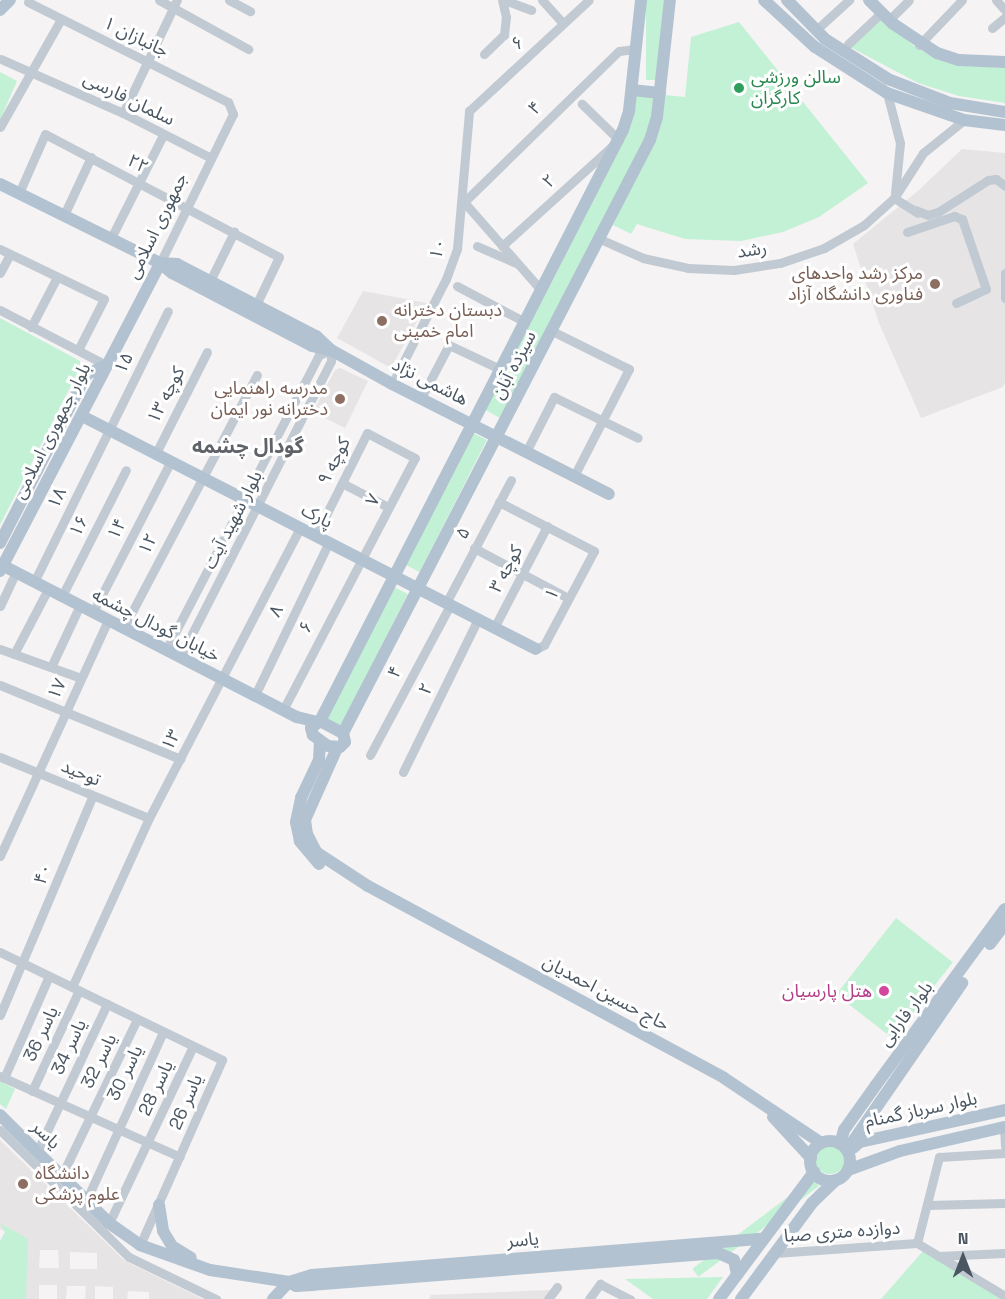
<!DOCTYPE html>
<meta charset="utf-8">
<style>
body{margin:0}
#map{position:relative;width:1005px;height:1299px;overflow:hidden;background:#f5f3f3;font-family:"Space Grotesk","Noto Sans Arabic",sans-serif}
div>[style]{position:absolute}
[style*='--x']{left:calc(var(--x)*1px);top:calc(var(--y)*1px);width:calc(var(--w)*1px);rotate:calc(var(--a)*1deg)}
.education>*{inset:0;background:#e6e4e5}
.green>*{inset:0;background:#c3f1d5;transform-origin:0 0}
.round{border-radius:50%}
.minor>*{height:9px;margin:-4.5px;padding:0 4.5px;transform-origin:4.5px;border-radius:4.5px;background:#c1cad2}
.major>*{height:12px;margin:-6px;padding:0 6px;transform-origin:6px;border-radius:6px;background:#b3c2d1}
.major>.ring{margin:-6px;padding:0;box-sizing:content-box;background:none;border:12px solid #b3c2d1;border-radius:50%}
.dots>*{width:16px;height:16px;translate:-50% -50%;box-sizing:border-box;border:3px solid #fff;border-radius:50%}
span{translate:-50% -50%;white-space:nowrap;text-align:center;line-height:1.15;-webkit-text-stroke:6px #fff;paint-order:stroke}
.street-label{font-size:18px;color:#4a5661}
.leisure-label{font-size:18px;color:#27864d}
.left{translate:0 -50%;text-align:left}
.education-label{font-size:18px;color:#785e54}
.right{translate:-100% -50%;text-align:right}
.hotel-label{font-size:18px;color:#b23c85}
.neighbourhood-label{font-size:20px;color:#5f6368;font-weight:700}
.north{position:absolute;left:933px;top:1227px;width:60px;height:60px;-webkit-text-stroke:4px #fff;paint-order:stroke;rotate:0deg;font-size:16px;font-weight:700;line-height:24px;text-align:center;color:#4a5661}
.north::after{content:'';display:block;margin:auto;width:21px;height:27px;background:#4a5661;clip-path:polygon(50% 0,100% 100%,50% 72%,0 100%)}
</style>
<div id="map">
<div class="education">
<div style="clip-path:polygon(962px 149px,1005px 153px,1005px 382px,1003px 387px,921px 418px,879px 323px,853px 244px,919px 190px)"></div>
<div style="clip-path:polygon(363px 291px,427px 303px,391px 368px,337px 338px)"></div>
<div style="clip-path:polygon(340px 368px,368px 381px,345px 428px,313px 412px,335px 370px)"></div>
<div style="clip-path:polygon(evenodd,0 1140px,125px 1261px,203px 1299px,149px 1299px,149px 1292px,128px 1291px,127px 1299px,113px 1299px,113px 1287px,95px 1286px,95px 1299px,85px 1299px,86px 1286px,67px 1286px,66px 1299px,57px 1299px,57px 1285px,39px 1285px,39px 1299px,0 1299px,0 1241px,5px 1232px,0 1229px,0 1140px,40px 1250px,58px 1250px,59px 1268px,39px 1268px,40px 1250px,0 1140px,70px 1252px,97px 1253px,97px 1269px,70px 1269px,70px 1252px)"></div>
<div style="clip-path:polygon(550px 1290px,544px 1299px,429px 1299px,431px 1295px)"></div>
</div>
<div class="green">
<div style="left:646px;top:0;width:21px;height:80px"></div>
<div style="clip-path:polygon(880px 17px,914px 46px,936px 58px,1005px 66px,1005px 103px,959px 96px,918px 83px,850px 47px)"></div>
<div style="clip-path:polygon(739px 22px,868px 183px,819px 217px,783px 232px,741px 241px,685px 239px,637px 224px,631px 234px,613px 225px,659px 125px,665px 95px,685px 97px,691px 37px)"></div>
<div style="clip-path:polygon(0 72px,17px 81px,0 120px)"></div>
<div style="clip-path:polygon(635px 93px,656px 96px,648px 136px,500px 418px,482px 408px,554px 278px,628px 130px)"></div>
<div style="clip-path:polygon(0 318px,80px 361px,80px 368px,0 525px)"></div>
<div style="left:469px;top:431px;width:20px;height:148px;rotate:27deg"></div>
<div style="left:390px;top:585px;width:20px;height:148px;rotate:27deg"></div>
<div style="left:896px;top:918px;width:72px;height:97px;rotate:38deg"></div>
<div style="clip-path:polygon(0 1081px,15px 1089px,6px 1109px,0 1104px)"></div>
<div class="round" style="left:814px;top:1142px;width:32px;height:32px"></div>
<div style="left:813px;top:1178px;width:10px;height:151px;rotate:53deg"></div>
<div style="clip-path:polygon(0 1223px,28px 1239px,26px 1299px,0 1299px,0 1241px,5px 1232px)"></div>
<div style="clip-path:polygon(923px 1251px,1004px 1299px,881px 1299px)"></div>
<div style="clip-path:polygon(723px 1277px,707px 1299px,653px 1299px,625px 1279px)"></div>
</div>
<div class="minor">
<div style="--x:159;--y:0;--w:102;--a:28.8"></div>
<div style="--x:229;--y:0;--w:24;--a:28"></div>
<div style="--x:504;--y:0;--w:29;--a:20"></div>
<div style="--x:542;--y:0;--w:31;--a:48"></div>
<div style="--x:996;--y:0;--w:13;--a:48"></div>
<div style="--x:28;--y:2;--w:224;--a:26.6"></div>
<div style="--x:228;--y:102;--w:13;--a:67"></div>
<div style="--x:233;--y:114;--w:166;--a:116.1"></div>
<div style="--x:889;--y:20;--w:28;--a:-45"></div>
<div style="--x:992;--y:28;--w:17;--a:-40"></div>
<div style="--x:816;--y:30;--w:45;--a:-42.3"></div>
<div style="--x:848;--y:44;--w:45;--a:-43.2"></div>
<div style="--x:919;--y:45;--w:62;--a:-46.3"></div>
<div style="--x:484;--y:54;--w:28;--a:-44"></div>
<div style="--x:504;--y:35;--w:18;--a:-84"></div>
<div style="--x:506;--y:17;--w:17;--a:-103"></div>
<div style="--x:1;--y:59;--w:133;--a:23.9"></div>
<div style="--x:123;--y:113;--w:99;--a:27.1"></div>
<div style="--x:887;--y:93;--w:52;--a:75.4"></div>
<div style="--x:900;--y:143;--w:50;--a:95.7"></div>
<div style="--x:123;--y:113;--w:125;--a:-64.5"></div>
<div style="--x:0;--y:127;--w:124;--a:-60.5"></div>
<div style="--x:19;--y:193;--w:64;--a:-66.2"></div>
<div style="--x:45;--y:134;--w:264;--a:27.7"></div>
<div style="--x:279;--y:257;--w:53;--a:115.6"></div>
<div style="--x:894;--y:198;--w:28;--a:32"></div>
<div style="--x:915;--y:210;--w:14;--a:21"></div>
<div style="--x:928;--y:215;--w:10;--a:-17"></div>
<div style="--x:938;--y:212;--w:59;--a:-32.6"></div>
<div style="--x:988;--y:180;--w:8;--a:-7"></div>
<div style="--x:996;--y:179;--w:11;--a:38"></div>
<div style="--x:64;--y:215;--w:64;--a:-65"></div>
<div style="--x:907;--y:232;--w:50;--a:-18.8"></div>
<div style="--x:954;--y:216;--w:9;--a:21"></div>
<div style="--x:962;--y:219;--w:74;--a:71.1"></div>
<div style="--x:986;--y:289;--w:33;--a:155"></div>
<div style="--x:111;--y:238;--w:115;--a:-63.2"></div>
<div style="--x:600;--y:239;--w:47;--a:23.8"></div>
<div style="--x:643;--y:258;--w:46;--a:12.5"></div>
<div style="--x:688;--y:268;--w:46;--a:2.5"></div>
<div style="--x:734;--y:270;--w:47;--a:-8.7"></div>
<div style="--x:780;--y:263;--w:46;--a:-18.8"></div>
<div style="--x:824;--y:248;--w:46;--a:-29.9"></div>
<div style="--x:864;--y:225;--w:40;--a:-42"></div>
<div style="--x:894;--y:198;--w:54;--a:-57.2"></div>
<div style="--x:923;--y:153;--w:53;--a:-38.8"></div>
<div style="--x:477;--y:246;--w:43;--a:23.6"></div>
<div style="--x:502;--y:246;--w:158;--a:-42.2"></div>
<div style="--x:619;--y:140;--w:52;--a:-135.8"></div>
<div style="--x:0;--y:249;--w:115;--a:25.7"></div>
<div style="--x:104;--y:299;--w:57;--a:117"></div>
<div style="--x:0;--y:273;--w:21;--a:-62"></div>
<div style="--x:1005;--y:273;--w:25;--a:90"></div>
<div style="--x:210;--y:281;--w:55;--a:-63.9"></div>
<div style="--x:457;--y:286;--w:77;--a:27.9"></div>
<div style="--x:541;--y:290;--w:117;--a:-131.2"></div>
<div style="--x:464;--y:202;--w:216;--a:-44.3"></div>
<div style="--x:619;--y:51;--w:16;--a:-7"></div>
<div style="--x:0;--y:310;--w:119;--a:27.4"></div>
<div style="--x:31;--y:327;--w:56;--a:-62.5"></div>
<div style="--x:552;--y:331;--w:86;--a:26.3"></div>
<div style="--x:629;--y:369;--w:120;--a:117.2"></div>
<div style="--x:392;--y:384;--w:118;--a:-62.8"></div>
<div style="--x:446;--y:279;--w:32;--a:-70"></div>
<div style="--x:457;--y:249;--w:139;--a:-85"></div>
<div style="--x:469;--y:111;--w:163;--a:-42.8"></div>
<div style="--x:421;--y:398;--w:60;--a:-62.2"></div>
<div style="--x:449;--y:345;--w:56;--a:25.2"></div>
<div style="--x:526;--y:452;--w:62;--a:-63"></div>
<div style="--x:554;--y:397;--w:93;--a:26"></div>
<div style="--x:156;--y:453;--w:113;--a:-63.2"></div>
<div style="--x:342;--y:483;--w:52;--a:27.6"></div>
<div style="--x:499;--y:502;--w:107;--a:27.3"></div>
<div style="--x:594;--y:551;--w:106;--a:118"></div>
<div style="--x:544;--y:645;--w:9;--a:153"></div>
<div style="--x:474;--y:548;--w:106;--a:28"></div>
<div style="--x:34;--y:582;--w:302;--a:-63.7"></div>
<div style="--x:62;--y:596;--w:141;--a:-63.1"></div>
<div style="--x:446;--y:603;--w:139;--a:-62.1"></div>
<div style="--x:0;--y:606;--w:38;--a:-65"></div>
<div style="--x:93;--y:612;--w:170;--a:-62.7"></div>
<div style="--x:124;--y:627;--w:285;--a:-62.2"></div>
<div style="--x:494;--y:628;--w:115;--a:-62.5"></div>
<div style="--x:0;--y:649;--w:86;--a:19.7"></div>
<div style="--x:166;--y:650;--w:332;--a:-62.6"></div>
<div style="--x:319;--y:355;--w:13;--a:-23"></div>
<div style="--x:331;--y:350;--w:11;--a:90"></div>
<div style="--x:331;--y:361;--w:332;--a:117"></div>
<div style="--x:14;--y:654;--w:73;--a:-62.4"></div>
<div style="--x:51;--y:667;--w:68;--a:-64.9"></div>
<div style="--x:0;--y:685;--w:195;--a:22.3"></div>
<div style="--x:255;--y:695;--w:170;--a:-64.2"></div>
<div style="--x:283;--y:710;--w:284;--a:-62.4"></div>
<div style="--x:415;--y:458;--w:54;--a:-152.5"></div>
<div style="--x:367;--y:433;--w:114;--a:116.6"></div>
<div style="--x:370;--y:755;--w:170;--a:-61.9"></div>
<div style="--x:0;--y:757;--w:161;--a:22.3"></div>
<div style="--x:403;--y:772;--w:170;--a:-63.9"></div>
<div style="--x:0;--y:856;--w:260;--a:-65.4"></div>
<div style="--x:0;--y:952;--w:247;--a:25.9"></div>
<div style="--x:222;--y:1060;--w:202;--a:113.9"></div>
<div style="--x:72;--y:987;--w:186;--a:-65.5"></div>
<div style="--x:149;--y:818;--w:327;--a:-62.5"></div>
<div style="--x:0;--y:1015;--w:237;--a:-67.1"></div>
<div style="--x:0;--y:1076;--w:197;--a:24.2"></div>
<div style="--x:4;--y:1078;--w:111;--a:-66.2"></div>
<div style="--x:32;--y:1091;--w:111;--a:-65"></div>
<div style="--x:1004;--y:1127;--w:19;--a:87"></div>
<div style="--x:0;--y:1130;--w:181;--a:44.6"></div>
<div style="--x:129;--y:1257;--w:97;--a:25.8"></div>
<div style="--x:37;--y:1152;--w:164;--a:-64.7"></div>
<div style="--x:62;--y:1175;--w:173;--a:-64.3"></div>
<div style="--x:86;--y:1201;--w:186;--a:-65.5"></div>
<div style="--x:928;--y:1205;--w:77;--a:-1.5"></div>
<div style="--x:109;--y:1223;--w:196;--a:-64.6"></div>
<div style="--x:917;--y:1243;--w:89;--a:-75.7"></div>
<div style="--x:939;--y:1157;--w:66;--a:-3.5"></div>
<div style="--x:775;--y:1253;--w:142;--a:-4"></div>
<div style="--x:917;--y:1243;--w:103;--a:31.1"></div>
<div style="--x:938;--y:1256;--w:67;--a:-2.6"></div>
<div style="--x:548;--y:1299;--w:15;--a:-53"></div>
<div style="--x:589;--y:1299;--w:19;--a:-54"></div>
<div style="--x:600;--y:1284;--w:34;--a:27"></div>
</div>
<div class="major">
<div style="--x:764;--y:0;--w:69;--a:42.7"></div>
<div style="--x:815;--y:47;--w:85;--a:32.6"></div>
<div style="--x:887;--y:93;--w:82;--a:19.3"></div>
<div style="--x:964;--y:120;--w:41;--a:7"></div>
<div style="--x:787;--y:0;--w:54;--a:45.7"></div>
<div style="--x:825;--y:39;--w:75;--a:32.4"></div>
<div style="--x:888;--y:79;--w:66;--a:21.2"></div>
<div style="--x:950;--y:103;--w:56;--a:9.3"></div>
<div style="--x:869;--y:0;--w:33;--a:45"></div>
<div style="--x:892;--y:23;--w:54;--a:33.7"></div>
<div style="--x:937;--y:53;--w:23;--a:18"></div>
<div style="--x:959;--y:60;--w:46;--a:2.5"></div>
<div style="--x:0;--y:10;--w:14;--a:-45"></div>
<div style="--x:632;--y:90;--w:28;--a:6"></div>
<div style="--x:0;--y:184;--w:178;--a:26.3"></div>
<div style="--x:160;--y:263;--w:16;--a:40"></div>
<div style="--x:172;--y:273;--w:158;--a:27.5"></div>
<div style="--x:312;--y:346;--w:18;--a:13"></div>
<div style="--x:160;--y:263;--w:17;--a:3"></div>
<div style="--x:177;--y:264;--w:157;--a:27.4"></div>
<div style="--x:316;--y:336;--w:21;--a:43"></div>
<div style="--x:331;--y:350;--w:70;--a:29.1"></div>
<div style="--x:392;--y:384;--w:243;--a:26.9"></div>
<div style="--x:82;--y:416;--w:510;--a:27.17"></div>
<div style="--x:0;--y:543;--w:189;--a:-62.9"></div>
<div style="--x:86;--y:375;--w:22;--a:-27"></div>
<div style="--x:0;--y:564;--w:334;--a:27.3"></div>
<div style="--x:297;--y:717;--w:21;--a:14"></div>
<div style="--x:0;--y:571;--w:347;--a:-62.5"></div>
<div style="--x:320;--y:721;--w:664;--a:-62.86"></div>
<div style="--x:623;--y:130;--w:20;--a:-72"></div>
<div style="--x:629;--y:111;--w:112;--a:-83.8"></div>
<div style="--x:320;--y:721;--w:26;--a:28"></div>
<div style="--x:343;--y:733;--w:9;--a:77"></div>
<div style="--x:345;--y:742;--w:7;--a:135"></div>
<div style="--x:340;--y:747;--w:12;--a:-175"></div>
<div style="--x:328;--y:746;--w:19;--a:-144"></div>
<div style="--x:313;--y:735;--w:7;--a:-106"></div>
<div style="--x:311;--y:728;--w:11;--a:-38"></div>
<div style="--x:343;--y:733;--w:668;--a:-62.63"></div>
<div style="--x:650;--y:140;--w:24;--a:-73"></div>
<div style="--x:657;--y:117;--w:118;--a:-83.7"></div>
<div style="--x:337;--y:748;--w:79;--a:114"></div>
<div style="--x:305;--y:820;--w:14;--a:82"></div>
<div style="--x:307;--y:834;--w:20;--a:63"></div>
<div style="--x:316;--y:852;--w:62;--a:33.2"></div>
<div style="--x:368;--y:886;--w:404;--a:28.3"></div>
<div style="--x:724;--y:1078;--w:117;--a:33.8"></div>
<div style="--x:319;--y:864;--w:30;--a:-130"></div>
<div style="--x:300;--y:841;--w:19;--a:-102"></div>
<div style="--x:296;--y:822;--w:25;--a:-78"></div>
<div style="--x:301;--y:798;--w:42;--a:-64.7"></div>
<div style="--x:319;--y:760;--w:19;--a:-87"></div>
<div style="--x:990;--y:944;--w:25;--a:-53"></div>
<div style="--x:0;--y:1115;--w:153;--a:44.7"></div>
<div style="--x:109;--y:1223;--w:38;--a:35"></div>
<div style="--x:140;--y:1245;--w:74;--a:19.7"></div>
<div style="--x:210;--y:1270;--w:80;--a:8.6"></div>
<div style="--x:773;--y:1117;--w:56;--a:47.2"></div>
<div class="ring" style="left:810px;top:1141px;width:28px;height:28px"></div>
<div style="--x:840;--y:1144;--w:15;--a:-74"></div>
<div style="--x:844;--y:1130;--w:55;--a:-54.6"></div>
<div style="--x:876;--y:1085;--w:218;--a:-53.8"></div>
<div style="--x:853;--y:1148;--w:9;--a:-41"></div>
<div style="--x:860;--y:1142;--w:148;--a:-12.4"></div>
<div style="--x:847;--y:1150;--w:203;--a:-55.4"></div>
<div style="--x:848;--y:1170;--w:55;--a:-20.1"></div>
<div style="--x:900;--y:1151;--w:108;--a:-12.9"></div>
<div style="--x:159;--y:1205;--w:26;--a:81"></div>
<div style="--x:163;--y:1231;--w:17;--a:59"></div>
<div style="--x:172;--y:1246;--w:22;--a:32"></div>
<div style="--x:737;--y:1275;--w:15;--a:-101"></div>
<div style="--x:734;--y:1260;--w:17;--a:-156"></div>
<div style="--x:718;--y:1253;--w:406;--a:175.5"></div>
<div style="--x:313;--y:1285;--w:17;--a:177"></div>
<div style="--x:296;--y:1286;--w:8;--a:-150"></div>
<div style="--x:289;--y:1282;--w:24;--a:-17"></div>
<div style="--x:312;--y:1275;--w:451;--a:-4.6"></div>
<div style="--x:273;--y:1299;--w:23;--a:-47"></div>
<div style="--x:719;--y:1299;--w:159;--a:-53.2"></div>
<div style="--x:741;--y:1299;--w:119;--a:-53.5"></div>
<div style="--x:812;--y:1203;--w:33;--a:-44"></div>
</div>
<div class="dots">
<div style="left:739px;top:88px;background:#2e9e5b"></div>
<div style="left:935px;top:284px;background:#8d6e63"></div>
<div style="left:382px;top:321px;background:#8d6e63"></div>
<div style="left:340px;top:399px;background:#8d6e63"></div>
<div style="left:884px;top:991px;background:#d1479c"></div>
<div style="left:23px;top:1184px;background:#8d6e63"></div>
</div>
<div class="street-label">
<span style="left:136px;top:37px;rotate:26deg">جانبازان ۱</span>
<span style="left:518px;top:43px;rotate:-43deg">۶</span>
<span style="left:129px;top:99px;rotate:26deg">سلمان فارسی</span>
<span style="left:535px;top:108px;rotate:-43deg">۴</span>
<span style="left:138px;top:164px;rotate:28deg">۲۲</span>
<span style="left:549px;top:181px;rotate:-42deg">۲</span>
<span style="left:157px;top:226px;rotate:-64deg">جمهوری اسلامی</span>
<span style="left:438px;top:249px;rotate:-74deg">۱۰</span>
<span style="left:752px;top:250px;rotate:-8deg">رشد</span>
<span style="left:124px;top:363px;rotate:-64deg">۱۵</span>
<span style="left:514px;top:365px;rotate:-62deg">سیزده آبان</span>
<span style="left:430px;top:382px;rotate:27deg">هاشمی نژاد</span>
<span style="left:166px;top:395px;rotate:-63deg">کوچه ۱۳</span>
<span style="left:52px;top:431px;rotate:-63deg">بلوار جمهوری اسلامی</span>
<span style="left:334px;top:461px;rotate:-63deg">کوچه ۹</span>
<span style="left:57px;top:498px;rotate:-64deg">۱۸</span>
<span style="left:373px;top:500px;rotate:-61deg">۷</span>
<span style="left:317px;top:516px;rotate:27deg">پارک</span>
<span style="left:233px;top:520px;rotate:-63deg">بلوار شهید آیت</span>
<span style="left:79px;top:526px;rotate:-63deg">۱۶</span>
<span style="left:117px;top:529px;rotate:-63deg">۱۴</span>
<span style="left:463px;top:533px;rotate:-62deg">۵</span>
<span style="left:148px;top:544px;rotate:-63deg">۱۲</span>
<span style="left:506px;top:569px;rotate:-62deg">کوچه ۳</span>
<span style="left:552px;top:594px;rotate:-62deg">۱</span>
<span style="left:276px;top:611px;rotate:-63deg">۸</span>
<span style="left:156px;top:625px;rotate:27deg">خیابان گودال چشمه</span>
<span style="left:306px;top:627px;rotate:-63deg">۶</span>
<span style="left:395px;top:672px;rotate:-62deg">۴</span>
<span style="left:57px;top:689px;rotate:-65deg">۱۷</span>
<span style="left:426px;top:689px;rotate:-64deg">۲</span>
<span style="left:171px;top:740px;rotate:-62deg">۱۳</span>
<span style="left:81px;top:773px;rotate:23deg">توحید</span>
<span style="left:43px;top:874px;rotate:-68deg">۴۰</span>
<span style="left:606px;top:993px;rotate:28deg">حاج حسین احمدیان</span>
<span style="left:906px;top:1014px;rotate:-53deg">بلوار فارابی</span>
<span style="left:41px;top:1034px;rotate:-65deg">یاسر 36</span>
<span style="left:69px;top:1047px;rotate:-65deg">یاسر 34</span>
<span style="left:99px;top:1061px;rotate:-64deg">یاسر 32</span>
<span style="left:125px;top:1073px;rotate:-64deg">یاسر 30</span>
<span style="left:156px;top:1088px;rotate:-65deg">یاسر 28</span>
<span style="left:186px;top:1102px;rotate:-67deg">یاسر 26</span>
<span style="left:921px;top:1110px;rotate:-12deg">بلوار سرباز گمنام</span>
<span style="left:46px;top:1135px;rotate:44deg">یاسر</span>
<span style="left:842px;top:1232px;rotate:-4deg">دوازده متری صبا</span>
<span style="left:523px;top:1240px;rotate:-5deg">یاسر</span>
</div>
<div class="leisure-label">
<span class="left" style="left:751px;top:88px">سالن ورزشی<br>کارگران</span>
</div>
<div class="education-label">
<span class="right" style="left:923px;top:284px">مرکز رشد واحدهای<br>فناوری دانشگاه آزاد</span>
<span class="left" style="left:394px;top:321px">دبستان دخترانه<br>امام خمینی</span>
<span class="right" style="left:328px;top:399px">مدرسه راهنمایی<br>دخترانه نور ایمان</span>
<span class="left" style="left:35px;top:1184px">دانشگاه<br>علوم پزشکی</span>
</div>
<div class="hotel-label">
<span class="right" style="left:872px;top:991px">هتل پارسیان</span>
</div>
<div class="neighbourhood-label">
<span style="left:248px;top:446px">گودال چشمه</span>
</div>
<div class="north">N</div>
</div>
